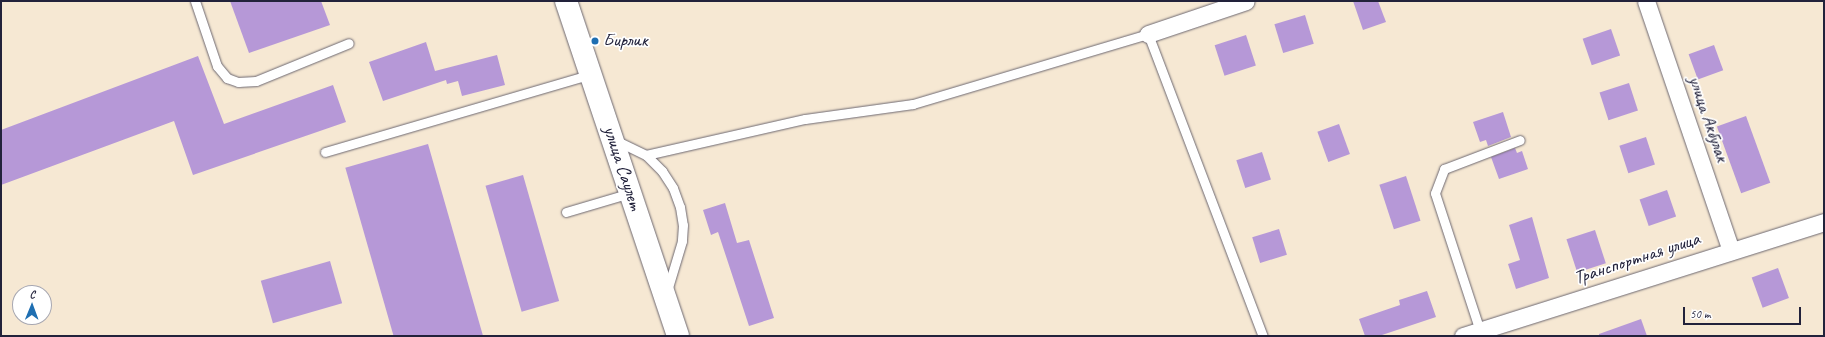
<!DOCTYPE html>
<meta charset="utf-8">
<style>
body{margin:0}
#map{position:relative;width:1825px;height:337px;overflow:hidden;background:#f6e8d3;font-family:Caveat,sans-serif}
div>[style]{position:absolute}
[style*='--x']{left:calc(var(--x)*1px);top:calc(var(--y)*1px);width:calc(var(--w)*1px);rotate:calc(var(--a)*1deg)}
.building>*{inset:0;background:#b698d7;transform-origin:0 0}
.roads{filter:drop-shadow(0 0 1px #6c6770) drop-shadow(0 0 1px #6c6770)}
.lane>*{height:9px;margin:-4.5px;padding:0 4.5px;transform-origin:4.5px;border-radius:4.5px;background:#fff}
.street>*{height:17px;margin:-8.5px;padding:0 8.5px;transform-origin:8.5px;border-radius:8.5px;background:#fff}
.secondary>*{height:22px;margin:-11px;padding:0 11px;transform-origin:11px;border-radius:11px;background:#fff}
.dots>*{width:11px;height:11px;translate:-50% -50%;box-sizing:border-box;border:2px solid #fff;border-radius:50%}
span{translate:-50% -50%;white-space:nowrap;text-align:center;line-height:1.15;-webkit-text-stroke:3.5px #fff;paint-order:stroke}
.poi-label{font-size:19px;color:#22223b}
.left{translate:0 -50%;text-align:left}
.street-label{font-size:19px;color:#22223b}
.frame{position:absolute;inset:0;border:2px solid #22223b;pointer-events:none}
.north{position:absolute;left:12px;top:285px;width:40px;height:40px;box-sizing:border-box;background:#fff;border:1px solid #a7a7b1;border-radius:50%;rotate:1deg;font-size:11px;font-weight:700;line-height:16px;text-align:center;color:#22223b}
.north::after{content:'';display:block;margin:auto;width:14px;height:18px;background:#1f6fb2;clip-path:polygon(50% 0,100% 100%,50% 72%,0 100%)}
.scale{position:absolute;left:1683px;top:307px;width:118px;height:18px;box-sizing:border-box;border:2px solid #22223b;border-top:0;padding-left:5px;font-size:12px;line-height:14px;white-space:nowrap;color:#22223b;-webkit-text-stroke:3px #fff;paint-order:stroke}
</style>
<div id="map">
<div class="building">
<div style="clip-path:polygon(230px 1px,321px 1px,330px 25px,249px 53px)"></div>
<div style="clip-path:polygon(1353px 1px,1378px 1px,1386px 22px,1363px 30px)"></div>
<div style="left:1305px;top:15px;width:30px;height:32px;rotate:73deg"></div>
<div style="left:1611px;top:29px;width:28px;height:30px;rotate:71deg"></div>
<div style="left:1246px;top:35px;width:32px;height:33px;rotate:72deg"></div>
<div style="clip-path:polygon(426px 42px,435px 71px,497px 55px,505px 85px,462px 96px,458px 81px,447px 84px,446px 80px,383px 101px,369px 62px)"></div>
<div style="left:1714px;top:45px;width:27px;height:27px;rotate:70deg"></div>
<div style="clip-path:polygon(198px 56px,224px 124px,333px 85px,346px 122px,193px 175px,174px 121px,1px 185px,1px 130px)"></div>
<div style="left:1629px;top:83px;width:29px;height:31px;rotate:72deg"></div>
<div style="clip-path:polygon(1503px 112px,1511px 137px,1488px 146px,1486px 140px,1480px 142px,1473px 122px)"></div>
<div style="left:1746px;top:116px;width:71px;height:31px;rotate:70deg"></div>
<div style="left:1339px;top:124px;width:32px;height:23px;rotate:70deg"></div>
<div style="left:1646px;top:137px;width:29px;height:28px;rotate:72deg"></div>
<div style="left:428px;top:144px;width:200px;height:86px;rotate:74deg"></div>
<div style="clip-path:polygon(1515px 148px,1517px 153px,1522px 151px,1528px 169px,1499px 179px,1491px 157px)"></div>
<div style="left:1262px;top:152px;width:29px;height:27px;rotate:72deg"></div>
<div style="left:523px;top:175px;width:131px;height:39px;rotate:74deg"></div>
<div style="left:1406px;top:176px;width:47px;height:28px;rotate:72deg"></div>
<div style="left:1667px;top:190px;width:28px;height:29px;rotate:71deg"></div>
<div style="clip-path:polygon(725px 203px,737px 243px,749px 240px,774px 318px,749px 326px,718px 232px,711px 235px,703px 210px)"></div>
<div style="clip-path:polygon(1532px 217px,1549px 278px,1516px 289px,1508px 264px,1520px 260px,1509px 225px)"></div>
<div style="left:1279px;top:229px;width:27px;height:28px;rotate:73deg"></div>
<div style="left:1595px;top:230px;width:35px;height:30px;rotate:72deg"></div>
<div style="left:330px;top:261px;width:44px;height:72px;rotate:74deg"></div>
<div style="left:1778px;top:268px;width:32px;height:28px;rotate:70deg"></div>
<div style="clip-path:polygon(1427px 291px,1436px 317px,1379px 336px,1365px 336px,1359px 319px,1400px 305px,1399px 300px)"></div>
<div style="clip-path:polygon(1641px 319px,1647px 336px,1599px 336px,1599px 334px)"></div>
</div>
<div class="roads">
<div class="lane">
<div style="--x:195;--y:1;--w:69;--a:71.3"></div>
<div style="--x:217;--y:66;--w:16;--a:50"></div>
<div style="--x:227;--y:78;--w:12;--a:20"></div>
<div style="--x:238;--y:82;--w:18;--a:-3"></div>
<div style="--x:256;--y:81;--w:100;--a:-22.2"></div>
<div style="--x:615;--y:140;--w:34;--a:26"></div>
<div style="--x:646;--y:155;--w:23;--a:45"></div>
<div style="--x:662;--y:171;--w:20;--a:57"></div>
<div style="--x:673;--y:188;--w:20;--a:70"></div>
<div style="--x:680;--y:207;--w:18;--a:81"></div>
<div style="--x:683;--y:225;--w:16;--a:94"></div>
<div style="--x:682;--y:241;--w:52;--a:106.7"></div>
<div style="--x:325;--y:152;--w:277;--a:-16.3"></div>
<div style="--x:646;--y:155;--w:163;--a:-12.8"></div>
<div style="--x:805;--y:119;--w:109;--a:-7.9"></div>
<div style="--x:913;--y:104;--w:245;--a:-16.6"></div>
<div style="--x:1148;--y:34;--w:323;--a:69.2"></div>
<div style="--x:566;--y:212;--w:67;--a:-16.5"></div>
<div style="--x:1480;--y:331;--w:145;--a:-108.1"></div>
<div style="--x:1435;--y:193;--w:26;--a:-69"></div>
<div style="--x:1444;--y:169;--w:81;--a:-20.9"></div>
</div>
<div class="street">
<div style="--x:1646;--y:1;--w:264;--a:71.2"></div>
<div style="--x:1148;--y:34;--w:103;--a:-18.6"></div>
<div style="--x:1463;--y:336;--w:379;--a:-17.5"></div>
</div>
<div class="secondary">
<div style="--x:566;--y:1;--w:353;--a:71.5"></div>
</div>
</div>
<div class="dots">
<div style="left:595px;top:41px;background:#1f6fb2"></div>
</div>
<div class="poi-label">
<span class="left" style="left:603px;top:41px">Бирлик</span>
</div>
<div class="street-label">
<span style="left:1708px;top:119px;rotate:71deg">улица Акбулак</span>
<span style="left:622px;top:168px;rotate:72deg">улица Саулет</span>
<span style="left:1637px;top:259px;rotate:-18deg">Транспортная улица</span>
</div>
<div class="frame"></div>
<div class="north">С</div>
<div class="scale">50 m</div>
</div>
